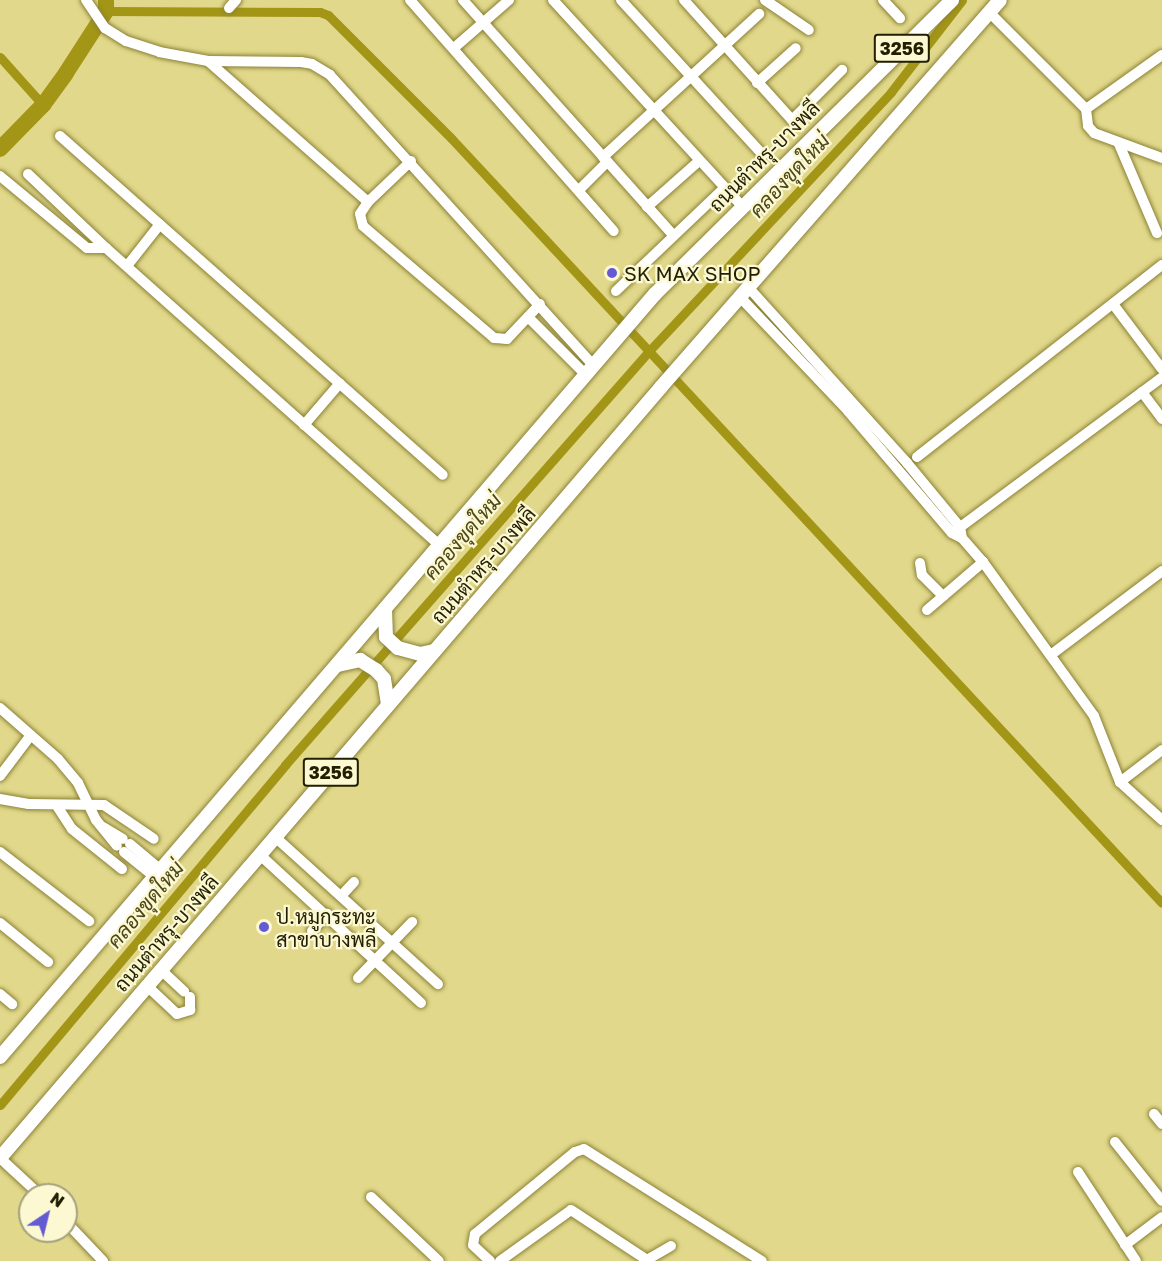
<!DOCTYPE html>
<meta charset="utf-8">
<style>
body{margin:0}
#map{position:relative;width:1162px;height:1261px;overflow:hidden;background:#e1d88b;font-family:"Golos Text",Sarabun,sans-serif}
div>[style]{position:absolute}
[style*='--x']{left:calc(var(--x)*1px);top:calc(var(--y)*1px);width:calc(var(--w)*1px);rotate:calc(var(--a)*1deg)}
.canal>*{height:9px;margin:-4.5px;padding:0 4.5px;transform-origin:4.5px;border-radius:4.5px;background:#a39516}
.river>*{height:16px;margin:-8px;padding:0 8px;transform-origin:8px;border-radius:8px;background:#a39516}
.roads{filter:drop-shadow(0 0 2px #8b8236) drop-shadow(0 0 2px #8b8236)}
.minor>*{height:10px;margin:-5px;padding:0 5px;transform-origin:5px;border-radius:5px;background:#fff}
.major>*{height:14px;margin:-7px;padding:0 7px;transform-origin:7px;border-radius:7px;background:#fff}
.dots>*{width:16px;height:16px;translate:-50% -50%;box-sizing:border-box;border:3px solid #fbf8d2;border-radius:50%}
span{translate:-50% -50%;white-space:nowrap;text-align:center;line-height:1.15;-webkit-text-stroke:4.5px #fbf8d2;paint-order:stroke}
.shield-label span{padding:2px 4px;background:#fbf8d2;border:2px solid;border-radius:4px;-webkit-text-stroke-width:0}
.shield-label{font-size:18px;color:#221e00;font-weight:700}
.street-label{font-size:20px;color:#221e00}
.poi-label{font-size:20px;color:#221e00}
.left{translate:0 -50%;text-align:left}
.water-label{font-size:21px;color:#4d4719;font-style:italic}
.north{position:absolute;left:18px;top:1183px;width:60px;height:60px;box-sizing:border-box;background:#fbf8d2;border:2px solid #a4a17e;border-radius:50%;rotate:35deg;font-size:16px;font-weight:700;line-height:24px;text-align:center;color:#221e00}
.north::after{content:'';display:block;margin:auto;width:21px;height:27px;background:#645ad3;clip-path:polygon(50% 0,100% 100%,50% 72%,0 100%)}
</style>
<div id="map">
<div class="canal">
<div style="--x:106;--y:11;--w:214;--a:0.3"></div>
<div style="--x:320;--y:12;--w:9;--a:21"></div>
<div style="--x:328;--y:15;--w:174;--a:45"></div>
<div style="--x:451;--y:138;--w:1044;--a:47.1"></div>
<div style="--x:0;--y:57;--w:64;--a:48.1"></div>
<div style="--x:0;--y:1105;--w:444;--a:-50"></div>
<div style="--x:285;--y:765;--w:551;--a:-48.68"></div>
<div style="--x:649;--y:351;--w:354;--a:-46.9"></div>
<div style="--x:891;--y:92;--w:116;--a:-52.3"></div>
</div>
<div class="river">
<div style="--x:0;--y:149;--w:62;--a:-45.7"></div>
<div style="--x:43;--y:105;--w:39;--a:-54"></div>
<div style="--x:66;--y:73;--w:74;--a:-57.2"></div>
<div style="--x:106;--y:11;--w:11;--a:-90"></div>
</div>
<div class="roads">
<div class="minor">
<div style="--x:86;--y:0;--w:34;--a:56"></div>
<div style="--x:105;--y:28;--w:25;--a:32"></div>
<div style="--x:126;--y:41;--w:35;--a:18"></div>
<div style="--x:159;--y:52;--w:50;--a:10.4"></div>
<div style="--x:208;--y:61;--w:93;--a:0.6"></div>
<div style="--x:301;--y:62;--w:11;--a:10"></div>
<div style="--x:312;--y:64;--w:21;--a:31"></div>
<div style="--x:330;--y:75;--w:391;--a:47.8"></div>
<div style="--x:410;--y:0;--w:308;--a:48.6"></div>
<div style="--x:463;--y:0;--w:315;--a:48.2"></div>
<div style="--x:553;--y:0;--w:278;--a:47.5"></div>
<div style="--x:621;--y:0;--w:210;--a:47.5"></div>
<div style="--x:684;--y:0;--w:161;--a:48"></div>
<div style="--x:792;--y:120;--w:71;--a:-45"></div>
<div style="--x:765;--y:0;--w:53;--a:34.3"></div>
<div style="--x:883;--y:0;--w:25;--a:47"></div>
<div style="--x:229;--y:8;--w:11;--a:-49"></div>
<div style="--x:989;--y:12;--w:137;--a:45"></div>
<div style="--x:1086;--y:109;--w:93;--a:-35.4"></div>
<div style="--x:454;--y:48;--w:73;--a:-41.1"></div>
<div style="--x:208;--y:61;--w:213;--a:41.4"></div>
<div style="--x:757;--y:83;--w:52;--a:-41.9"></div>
<div style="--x:1086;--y:109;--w:17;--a:83"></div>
<div style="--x:1088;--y:126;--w:9;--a:49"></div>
<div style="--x:1094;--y:133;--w:72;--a:20.2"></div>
<div style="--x:60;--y:136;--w:511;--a:41.51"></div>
<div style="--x:1119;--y:144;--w:97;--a:66.9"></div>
<div style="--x:603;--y:157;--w:212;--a:-42.5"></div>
<div style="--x:411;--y:161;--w:59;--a:136.4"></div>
<div style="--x:368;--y:202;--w:14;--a:124"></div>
<div style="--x:360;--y:214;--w:12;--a:76"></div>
<div style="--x:363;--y:226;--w:172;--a:40.5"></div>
<div style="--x:494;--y:338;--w:13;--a:4"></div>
<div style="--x:507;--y:339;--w:48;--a:-46.7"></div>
<div style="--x:28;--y:174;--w:108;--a:43.5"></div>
<div style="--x:0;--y:176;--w:113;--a:39.6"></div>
<div style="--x:87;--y:248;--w:19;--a:0"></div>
<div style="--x:106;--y:248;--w:446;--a:41.7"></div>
<div style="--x:579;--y:190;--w:40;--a:-45"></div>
<div style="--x:647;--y:207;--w:69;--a:-41.5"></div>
<div style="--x:127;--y:266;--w:53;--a:-51.8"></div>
<div style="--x:749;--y:288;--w:236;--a:47.9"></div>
<div style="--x:907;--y:463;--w:83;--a:50.4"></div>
<div style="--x:960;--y:527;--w:11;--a:80"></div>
<div style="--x:616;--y:291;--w:149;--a:-43.6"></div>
<div style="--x:740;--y:297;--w:157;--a:46.5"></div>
<div style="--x:848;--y:411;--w:160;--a:49.6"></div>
<div style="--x:952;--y:533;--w:11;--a:27"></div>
<div style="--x:962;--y:538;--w:32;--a:49"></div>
<div style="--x:983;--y:562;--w:190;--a:54.2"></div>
<div style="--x:1094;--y:716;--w:71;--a:68.5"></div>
<div style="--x:1120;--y:782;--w:57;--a:42.1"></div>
<div style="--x:1113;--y:304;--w:81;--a:53"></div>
<div style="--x:528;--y:317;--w:81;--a:45"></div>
<div style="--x:1142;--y:392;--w:34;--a:53"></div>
<div style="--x:304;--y:425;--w:55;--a:-49.4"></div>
<div style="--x:917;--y:457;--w:311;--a:-38.1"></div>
<div style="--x:955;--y:531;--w:258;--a:-36.6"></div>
<div style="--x:920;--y:563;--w:12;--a:81"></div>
<div style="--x:922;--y:575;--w:30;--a:45"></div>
<div style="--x:927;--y:610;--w:74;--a:-40.6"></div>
<div style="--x:1052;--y:654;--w:138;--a:-37"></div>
<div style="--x:0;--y:708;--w:77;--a:41.3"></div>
<div style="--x:58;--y:759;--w:31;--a:50"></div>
<div style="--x:78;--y:783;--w:41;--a:64.1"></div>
<div style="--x:96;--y:820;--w:33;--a:51"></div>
<div style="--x:0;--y:776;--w:51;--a:-52.9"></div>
<div style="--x:1120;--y:782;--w:53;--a:-37.3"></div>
<div style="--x:0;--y:799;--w:29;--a:10"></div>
<div style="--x:29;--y:804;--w:75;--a:0.8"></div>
<div style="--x:104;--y:805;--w:60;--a:34.2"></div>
<div style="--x:57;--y:806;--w:27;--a:57"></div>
<div style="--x:72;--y:829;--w:64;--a:38.7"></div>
<div style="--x:103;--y:827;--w:23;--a:31"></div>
<div style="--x:274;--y:836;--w:221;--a:42.1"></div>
<div style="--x:130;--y:844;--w:42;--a:40.2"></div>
<div style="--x:0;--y:852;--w:113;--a:37.8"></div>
<div style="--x:124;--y:852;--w:41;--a:39.1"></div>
<div style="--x:259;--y:854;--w:220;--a:42.6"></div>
<div style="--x:341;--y:896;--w:19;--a:-47"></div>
<div style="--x:0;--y:923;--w:62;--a:39.1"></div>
<div style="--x:312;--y:931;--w:23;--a:-49"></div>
<div style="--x:160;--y:969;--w:33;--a:43"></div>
<div style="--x:358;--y:978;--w:78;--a:-46"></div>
<div style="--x:146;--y:985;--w:42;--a:43.1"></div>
<div style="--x:177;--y:1014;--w:14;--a:-17"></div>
<div style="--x:190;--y:1010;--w:13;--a:-90"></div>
<div style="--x:0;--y:994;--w:16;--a:40"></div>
<div style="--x:1154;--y:1114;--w:13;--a:51"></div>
<div style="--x:1115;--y:1142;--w:75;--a:51.5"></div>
<div style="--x:0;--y:1158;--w:54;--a:42.8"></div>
<div style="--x:1078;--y:1172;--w:106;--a:56.9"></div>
<div style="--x:371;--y:1197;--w:93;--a:43.3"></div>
<div style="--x:66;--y:1222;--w:54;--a:46.5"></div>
<div style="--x:1125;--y:1245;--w:46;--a:-37.1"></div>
<div style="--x:490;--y:1261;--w:23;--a:-137"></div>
<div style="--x:473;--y:1245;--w:11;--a:-80"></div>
<div style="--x:475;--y:1234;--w:129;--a:-39.4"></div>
<div style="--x:575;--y:1152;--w:9;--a:-18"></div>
<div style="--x:584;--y:1149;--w:210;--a:32.2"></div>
<div style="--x:500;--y:1261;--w:87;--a:-35.7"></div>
<div style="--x:571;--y:1210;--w:91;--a:33.3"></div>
<div style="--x:645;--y:1261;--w:30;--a:-30"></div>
</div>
<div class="major">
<div style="--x:385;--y:609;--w:28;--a:88"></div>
<div style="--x:386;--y:637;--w:16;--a:43"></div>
<div style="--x:398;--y:648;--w:23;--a:15"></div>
<div style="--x:420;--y:654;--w:14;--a:-12"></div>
<div style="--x:338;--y:665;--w:23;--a:-13"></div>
<div style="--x:360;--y:660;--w:19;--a:32"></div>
<div style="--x:376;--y:670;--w:12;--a:48"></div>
<div style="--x:384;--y:679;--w:26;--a:81"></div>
<div style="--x:0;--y:1057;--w:1006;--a:-49.36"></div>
<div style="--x:655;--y:294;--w:418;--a:-44.7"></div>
<div style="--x:0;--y:1158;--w:1016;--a:-49.39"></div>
<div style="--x:661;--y:387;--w:514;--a:-48.78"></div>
</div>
</div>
<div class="dots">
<div style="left:612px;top:273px;background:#645ad3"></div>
<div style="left:264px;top:927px;background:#645ad3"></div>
</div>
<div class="shield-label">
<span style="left:902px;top:48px">3256</span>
<span style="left:331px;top:772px">3256</span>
</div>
<div class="street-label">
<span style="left:764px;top:156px;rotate:-45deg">ถนนตำหรุ-บางพลี</span>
<span style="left:483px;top:565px;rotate:-49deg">ถนนตำหรุ-บางพลี</span>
<span style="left:166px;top:933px;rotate:-49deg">ถนนตำหรุ-บางพลี</span>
</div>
<div class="poi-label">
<span class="left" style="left:624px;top:273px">SK MAX SHOP</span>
<span class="left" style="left:276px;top:928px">ป.หมูกระทะ<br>สาขาบางพลี</span>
</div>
<div class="water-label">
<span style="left:789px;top:175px;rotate:-47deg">คลองขุดใหม่</span>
<span style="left:462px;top:536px;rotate:-49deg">คลองขุดใหม่</span>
<span style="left:145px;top:904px;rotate:-50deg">คลองขุดใหม่</span>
</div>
<div class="north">N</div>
</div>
